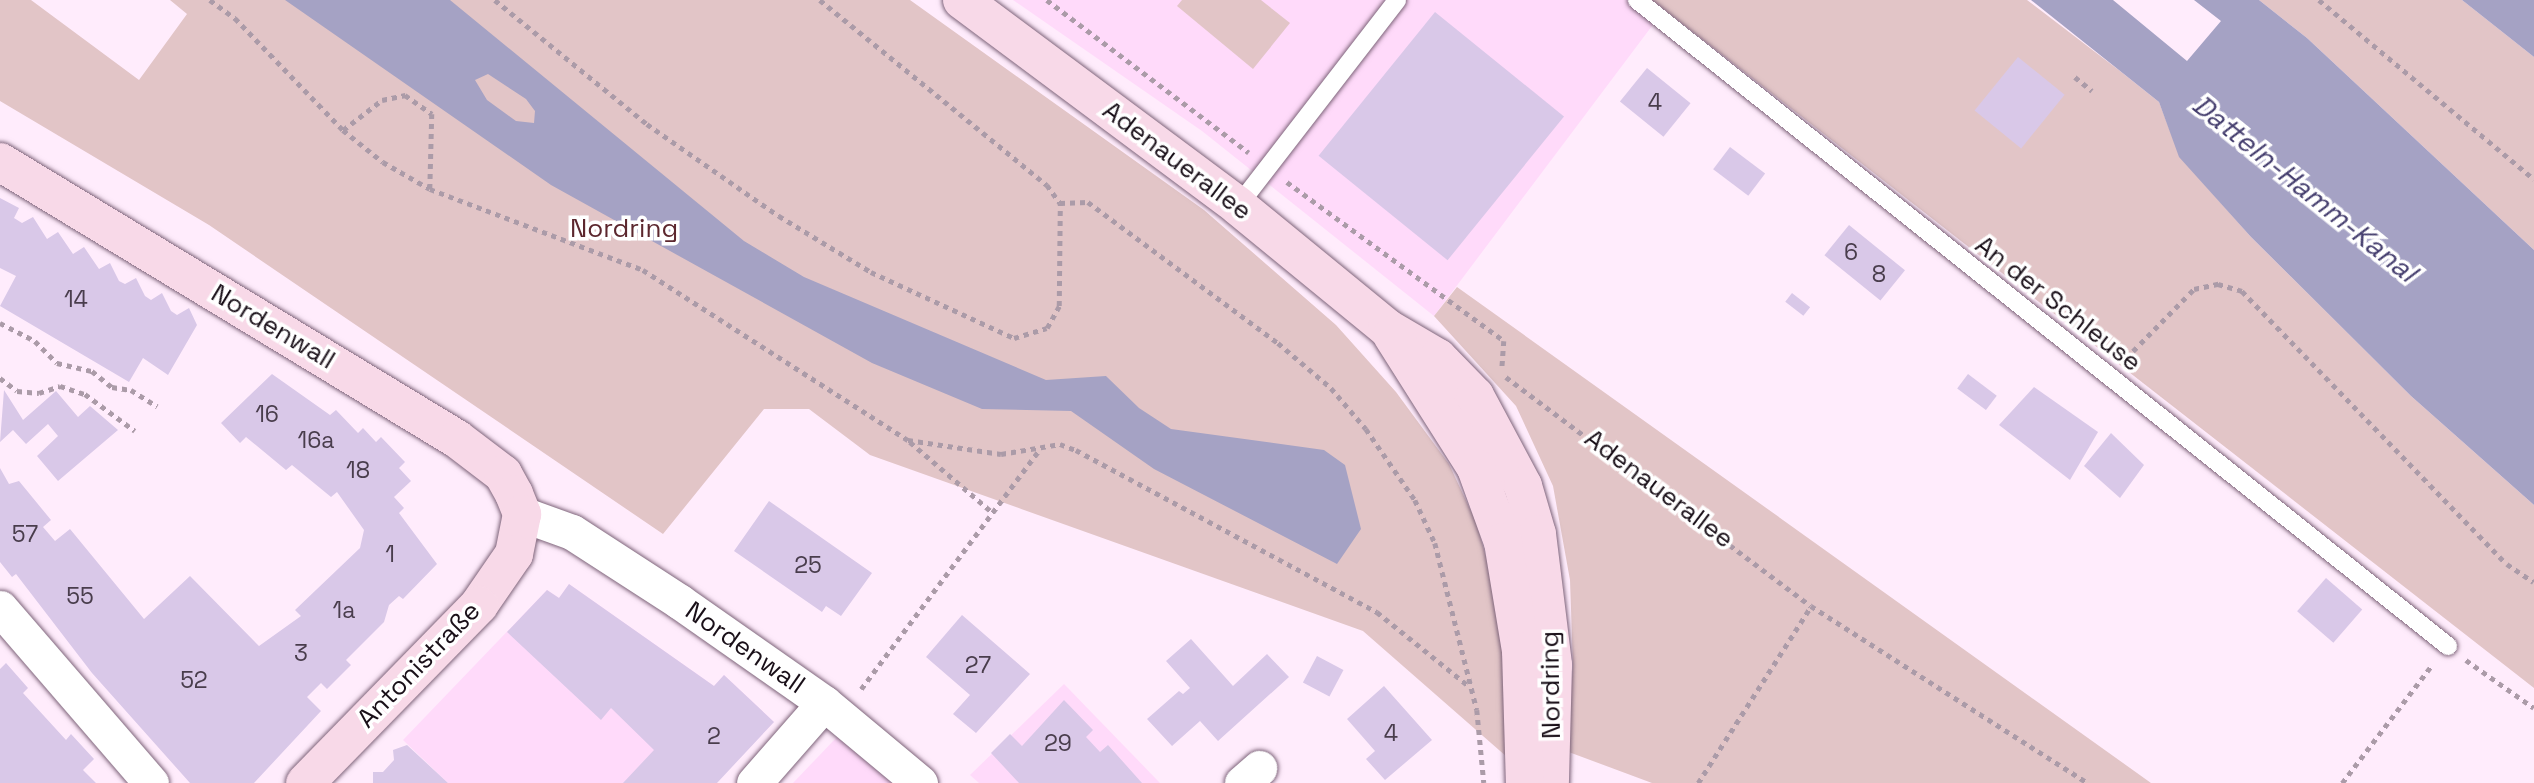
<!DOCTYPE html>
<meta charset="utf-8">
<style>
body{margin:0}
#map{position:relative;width:2534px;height:783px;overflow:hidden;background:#ffecfc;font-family:"Space Grotesk",sans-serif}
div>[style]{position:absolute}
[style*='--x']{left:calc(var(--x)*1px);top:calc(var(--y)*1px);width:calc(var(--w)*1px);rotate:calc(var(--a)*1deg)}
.built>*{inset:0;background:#ffdafa}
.green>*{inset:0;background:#e2c5c7}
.water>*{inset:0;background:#a5a2c4}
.building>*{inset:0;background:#d9c8e8;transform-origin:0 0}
.path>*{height:4.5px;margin-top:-2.25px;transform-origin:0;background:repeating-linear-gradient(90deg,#ab9ba8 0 5px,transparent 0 10px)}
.roads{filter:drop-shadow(0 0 2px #7e647a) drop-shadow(0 0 2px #7e647a)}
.service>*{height:18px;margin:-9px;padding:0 9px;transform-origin:9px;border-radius:9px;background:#fff}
.minor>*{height:35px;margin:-17.5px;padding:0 17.5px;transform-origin:17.5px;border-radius:17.5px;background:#fff}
.secondary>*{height:38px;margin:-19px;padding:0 19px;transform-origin:19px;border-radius:19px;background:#f8d9e8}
span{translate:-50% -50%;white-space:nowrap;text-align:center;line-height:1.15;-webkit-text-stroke:7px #fff;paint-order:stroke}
.number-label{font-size:23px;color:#493d4c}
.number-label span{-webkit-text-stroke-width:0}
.street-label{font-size:26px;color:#190f18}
.park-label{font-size:26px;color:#5c272e}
.water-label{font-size:28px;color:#453e6e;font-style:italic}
</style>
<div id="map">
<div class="built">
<div style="clip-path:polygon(1013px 0,1652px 0,1664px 10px,1434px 316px,1202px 131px)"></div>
<div style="clip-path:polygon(569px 584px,714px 686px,724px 675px,774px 722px,716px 783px,448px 783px,403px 740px,547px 590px,559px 598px)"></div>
<div style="clip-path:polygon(1064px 684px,1160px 783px,979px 783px,970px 775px)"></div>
<div style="clip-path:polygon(837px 737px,892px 783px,793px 783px)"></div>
</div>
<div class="green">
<div style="clip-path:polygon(0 0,31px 0,139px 80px,187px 14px,170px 0,910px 0,1204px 210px,1336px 325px,1396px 392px,1449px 464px,1476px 522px,1501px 609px,1515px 764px,1363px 631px,870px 455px,809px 409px,764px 409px,663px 534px,209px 225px,0 101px)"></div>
<div style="clip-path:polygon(1182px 0,1261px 0,1290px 23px,1253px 69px,1177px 6px)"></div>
<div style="clip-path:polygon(1652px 0,2027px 0,2120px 71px,2159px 102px,2180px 157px,2251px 237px,2411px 396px,2534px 505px,2534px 688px)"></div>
<div style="clip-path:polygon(2259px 0,2462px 0,2534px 57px,2534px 250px,2307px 38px)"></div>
<div style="clip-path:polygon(1457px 287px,2151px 783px,1652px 783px,1566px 751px,1573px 666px,1570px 580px,1553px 486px,1516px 406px,1434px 316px)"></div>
</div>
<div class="water">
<div style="clip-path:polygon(evenodd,285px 0,450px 0,744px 241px,804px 277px,1046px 380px,1106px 376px,1139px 408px,1171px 429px,1324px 450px,1345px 465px,1361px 529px,1337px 564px,1154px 469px,1071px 411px,982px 409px,872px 363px,551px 185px,285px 0,488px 74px,526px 99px,535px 111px,534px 123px,516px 121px,487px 100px,475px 80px,488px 74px)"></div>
<div style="clip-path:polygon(2031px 0,2113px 0,2187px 61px,2221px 21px,2194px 0,2259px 0,2307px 38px,2534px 250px,2534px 505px,2411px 396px,2251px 237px,2179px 157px,2159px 102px)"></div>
<div style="clip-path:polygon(2462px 0,2534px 0,2534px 57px)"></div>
</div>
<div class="building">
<div style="left:1435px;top:12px;width:166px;height:185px;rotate:39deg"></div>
<div style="left:2018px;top:57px;width:60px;height:69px;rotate:39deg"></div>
<div style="left:1647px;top:68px;width:56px;height:43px;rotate:39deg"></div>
<div style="left:1730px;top:147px;width:44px;height:28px;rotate:37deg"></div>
<div style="clip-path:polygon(0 198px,19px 208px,14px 218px,22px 223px,33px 217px,47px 239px,58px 232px,73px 254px,84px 247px,99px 269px,110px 263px,119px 281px,125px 284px,136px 278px,145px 296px,151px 300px,162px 293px,171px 311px,177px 315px,189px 308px,197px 325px,168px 375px,143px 358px,129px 382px,0 306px,16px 276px,0 268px)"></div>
<div style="left:1849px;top:225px;width:72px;height:39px;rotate:39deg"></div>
<div style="left:1792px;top:293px;width:23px;height:11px;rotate:38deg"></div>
<div style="clip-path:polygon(272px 374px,330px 415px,336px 410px,358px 433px,363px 428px,376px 442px,381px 437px,405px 462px,399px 468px,411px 481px,394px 497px,404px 508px,399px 513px,437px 564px,403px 599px,399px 596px,389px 605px,384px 622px,346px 660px,351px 665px,327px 689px,321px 683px,307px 697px,321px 711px,254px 783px,190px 783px,92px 673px,16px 574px,12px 577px,0 562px,0 468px,9px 484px,19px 481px,51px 520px,43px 527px,55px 541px,70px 529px,144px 619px,190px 576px,259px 646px,301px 616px,295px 610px,360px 548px,364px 530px,337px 492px,331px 497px,292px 465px,286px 470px,246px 437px,240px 443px,221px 423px)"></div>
<div style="left:1968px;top:374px;width:36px;height:18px;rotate:37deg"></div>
<div style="clip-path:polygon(2034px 387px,2098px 432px,2070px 480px,1999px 425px)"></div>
<div style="clip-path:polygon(4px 390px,23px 420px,56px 391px,78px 417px,90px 406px,118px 430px,58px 481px,37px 456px,58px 436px,48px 424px,26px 444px,13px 430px,0 442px)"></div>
<div style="clip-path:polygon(2111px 433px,2144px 465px,2120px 498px,2084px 466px)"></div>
<div style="clip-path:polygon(769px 501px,872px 573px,841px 616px,826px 606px,822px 612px,734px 551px)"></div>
<div style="left:2326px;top:578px;width:48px;height:44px;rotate:41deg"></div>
<div style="clip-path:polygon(569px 584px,714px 686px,724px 675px,774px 722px,717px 783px,623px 783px,654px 750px,611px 708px,601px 720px,507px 632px,547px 590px,559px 598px)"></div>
<div style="clip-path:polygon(962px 615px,1030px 674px,976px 733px,953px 714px,970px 695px,926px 657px)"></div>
<div style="clip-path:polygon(1191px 639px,1233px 686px,1267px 654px,1289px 677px,1218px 741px,1200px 721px,1172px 746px,1147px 719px,1179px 691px,1183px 694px,1190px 688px,1166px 661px)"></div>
<div style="left:1317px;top:656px;width:30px;height:30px;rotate:28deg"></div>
<div style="clip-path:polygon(6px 663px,28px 688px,23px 693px,66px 740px,71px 734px,94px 759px,83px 770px,96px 783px,0 783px,0 669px)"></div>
<div style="clip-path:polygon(1384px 686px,1432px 740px,1385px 780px,1366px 759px,1375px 751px,1347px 719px)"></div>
<div style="clip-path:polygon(1064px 700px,1093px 730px,1086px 737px,1100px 752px,1108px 745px,1142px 783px,1019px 783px,991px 753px,1010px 734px,1022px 746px)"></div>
<div style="clip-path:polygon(407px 745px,448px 783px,373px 783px,373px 772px,383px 772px,394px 760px,393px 750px)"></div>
</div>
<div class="path">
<div style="--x:210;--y:0;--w:31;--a:36"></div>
<div style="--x:235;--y:18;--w:156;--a:46"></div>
<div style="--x:343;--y:130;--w:51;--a:38.7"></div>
<div style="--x:383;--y:162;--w:54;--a:29.9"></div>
<div style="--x:430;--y:189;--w:228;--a:20.8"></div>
<div style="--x:643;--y:270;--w:315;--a:32.7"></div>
<div style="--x:908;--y:440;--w:94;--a:8.6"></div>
<div style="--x:1001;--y:454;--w:60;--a:-9.6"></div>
<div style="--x:1060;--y:444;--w:17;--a:21"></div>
<div style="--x:1076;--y:450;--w:342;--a:28.3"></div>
<div style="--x:1377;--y:612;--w:119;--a:38.9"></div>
<div style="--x:495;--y:0;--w:196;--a:39.2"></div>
<div style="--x:647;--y:124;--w:161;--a:34.9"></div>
<div style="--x:779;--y:216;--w:108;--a:31.3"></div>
<div style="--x:871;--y:272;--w:157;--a:24.8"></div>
<div style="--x:1014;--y:338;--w:34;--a:-17"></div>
<div style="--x:1047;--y:328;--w:25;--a:-61"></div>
<div style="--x:1059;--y:306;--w:103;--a:-89.4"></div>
<div style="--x:820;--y:0;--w:293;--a:39.2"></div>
<div style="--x:1047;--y:185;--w:22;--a:54"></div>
<div style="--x:1060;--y:203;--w:28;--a:-2"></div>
<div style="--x:1088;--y:202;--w:237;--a:36.6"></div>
<div style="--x:1278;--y:343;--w:70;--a:40.3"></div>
<div style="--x:1331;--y:388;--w:54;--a:49.5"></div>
<div style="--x:1366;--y:429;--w:86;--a:55.4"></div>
<div style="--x:1415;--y:500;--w:47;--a:65.1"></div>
<div style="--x:1435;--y:543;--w:172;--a:75.9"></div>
<div style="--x:1477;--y:710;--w:73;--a:84.5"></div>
<div style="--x:1047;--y:0;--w:253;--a:37.1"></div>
<div style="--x:2319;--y:0;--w:280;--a:39.8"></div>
<div style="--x:2075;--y:77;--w:22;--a:39"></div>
<div style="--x:343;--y:130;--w:49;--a:-37.6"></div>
<div style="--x:382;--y:100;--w:24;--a:-12"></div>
<div style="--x:405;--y:95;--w:33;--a:35"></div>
<div style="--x:432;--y:114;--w:75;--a:91.5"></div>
<div style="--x:1287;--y:182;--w:269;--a:36.2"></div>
<div style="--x:1504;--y:341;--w:29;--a:94"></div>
<div style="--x:0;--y:323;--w:39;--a:27"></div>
<div style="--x:35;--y:341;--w:31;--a:45"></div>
<div style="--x:57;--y:363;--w:36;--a:13"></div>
<div style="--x:92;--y:371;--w:26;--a:39"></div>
<div style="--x:112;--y:387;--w:19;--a:9"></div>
<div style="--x:131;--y:390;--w:31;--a:32"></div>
<div style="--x:2126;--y:358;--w:97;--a:-45.4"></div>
<div style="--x:2194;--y:289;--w:25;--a:-12"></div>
<div style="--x:2218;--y:284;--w:25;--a:16"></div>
<div style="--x:2242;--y:291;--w:380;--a:45.9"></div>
<div style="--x:2507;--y:564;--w:32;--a:34"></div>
<div style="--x:1506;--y:377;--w:381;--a:36.9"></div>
<div style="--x:1811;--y:606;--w:329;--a:32.6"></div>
<div style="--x:0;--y:378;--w:21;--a:37"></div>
<div style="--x:17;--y:391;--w:22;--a:5"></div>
<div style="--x:39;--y:393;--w:22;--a:-18"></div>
<div style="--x:60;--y:386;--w:26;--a:18"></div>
<div style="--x:85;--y:394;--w:62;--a:36.5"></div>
<div style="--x:910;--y:442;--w:108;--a:40.5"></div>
<div style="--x:2466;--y:660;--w:83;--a:35.2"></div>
<div style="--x:861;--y:689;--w:299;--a:-53.3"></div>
<div style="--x:1698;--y:783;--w:210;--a:-57.4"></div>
<div style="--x:2342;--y:783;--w:148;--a:-52.7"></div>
</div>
<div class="roads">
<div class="service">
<div style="--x:1637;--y:0;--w:1037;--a:38.54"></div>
<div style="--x:1238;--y:206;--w:260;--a:-52.3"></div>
</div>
<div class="minor">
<div style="--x:522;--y:514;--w:53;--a:19.8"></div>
<div style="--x:572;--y:532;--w:129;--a:32.9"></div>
<div style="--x:680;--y:602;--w:176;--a:35"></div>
<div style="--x:824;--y:703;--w:125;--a:39.8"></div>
<div style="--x:0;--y:608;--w:231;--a:49.2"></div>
<div style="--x:754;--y:783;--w:106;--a:-48.8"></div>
<div style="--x:1242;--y:783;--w:23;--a:-41"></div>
</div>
<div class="secondary">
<div style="--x:962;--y:0;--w:344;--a:36.7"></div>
<div style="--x:1238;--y:206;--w:193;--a:39.3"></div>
<div style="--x:1387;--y:328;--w:59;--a:30.5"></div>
<div style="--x:1438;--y:358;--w:53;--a:45.8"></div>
<div style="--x:1475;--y:396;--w:102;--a:61.9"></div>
<div style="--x:1523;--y:486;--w:50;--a:73.7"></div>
<div style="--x:1537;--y:534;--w:132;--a:83"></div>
<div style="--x:1553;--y:665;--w:118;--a:91.5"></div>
<div style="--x:0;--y:162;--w:534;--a:31.22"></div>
<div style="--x:457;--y:439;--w:58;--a:37.3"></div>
<div style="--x:503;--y:474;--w:23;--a:61"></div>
<div style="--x:514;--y:494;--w:22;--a:68"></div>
<div style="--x:522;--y:514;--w:41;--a:101.3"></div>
<div style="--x:514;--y:554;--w:62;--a:124.5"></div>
<div style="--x:479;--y:605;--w:249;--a:134.3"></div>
<div style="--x:1392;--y:335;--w:157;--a:57.7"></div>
<div style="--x:1476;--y:468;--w:79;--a:70"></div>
<div style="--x:1503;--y:542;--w:110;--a:80.6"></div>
<div style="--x:1521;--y:651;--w:132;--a:88.3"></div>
</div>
</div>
<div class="number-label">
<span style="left:1655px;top:102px">4</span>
<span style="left:1851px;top:252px">6</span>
<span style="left:1879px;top:274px">8</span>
<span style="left:76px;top:299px">14</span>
<span style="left:267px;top:414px">16</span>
<span style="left:316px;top:440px">16a</span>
<span style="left:358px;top:470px">18</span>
<span style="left:25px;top:534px">57</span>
<span style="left:390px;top:554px">1</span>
<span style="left:808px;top:565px">25</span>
<span style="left:80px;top:596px">55</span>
<span style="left:344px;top:610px">1a</span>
<span style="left:301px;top:653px">3</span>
<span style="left:978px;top:665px">27</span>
<span style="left:194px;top:680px">52</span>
<span style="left:1391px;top:733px">4</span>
<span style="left:714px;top:736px">2</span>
<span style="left:1058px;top:743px">29</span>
</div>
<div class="street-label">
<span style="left:1177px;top:161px;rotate:37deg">Adenauerallee</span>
<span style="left:2058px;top:304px;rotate:38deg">An der Schleuse</span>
<span style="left:273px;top:327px;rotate:31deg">Nordenwall</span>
<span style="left:1659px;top:489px;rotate:37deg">Adenauerallee</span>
<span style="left:745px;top:648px;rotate:35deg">Nordenwall</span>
<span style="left:419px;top:665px;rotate:-46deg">Antonistraße</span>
<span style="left:1551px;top:685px;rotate:-91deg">Nordring</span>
</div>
<div class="park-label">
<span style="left:624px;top:229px">Nordring</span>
</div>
<div class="water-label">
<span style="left:2305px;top:188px;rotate:39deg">Datteln-Hamm-Kanal</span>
</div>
</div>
